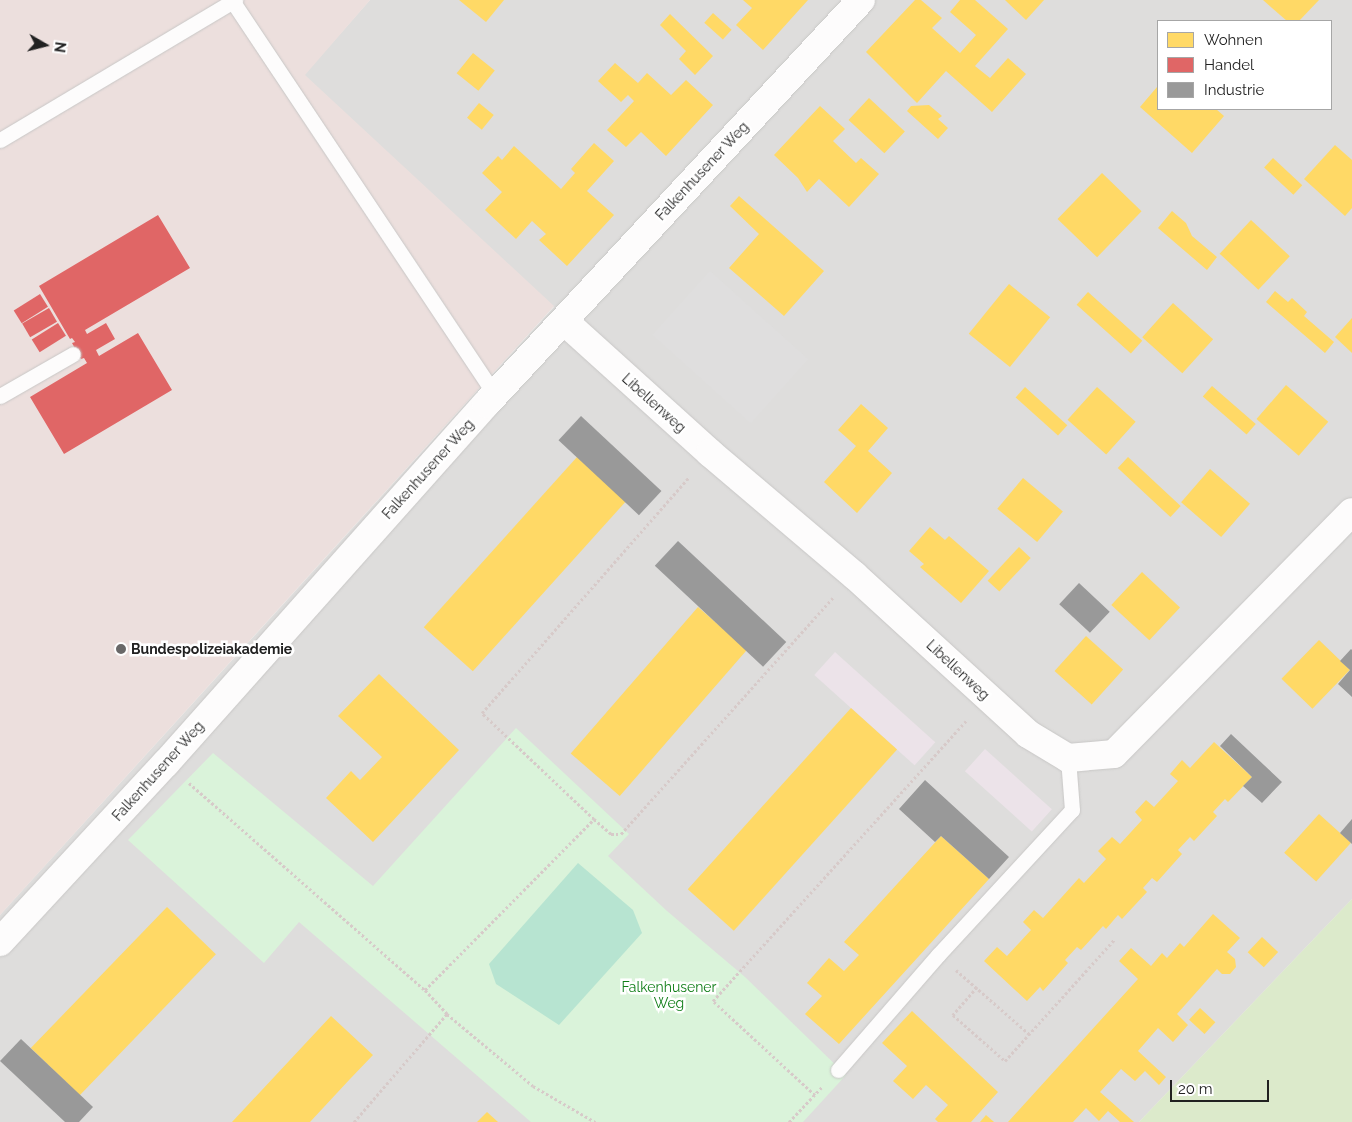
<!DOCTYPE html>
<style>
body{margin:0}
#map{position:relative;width:1352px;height:1122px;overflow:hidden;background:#efedeb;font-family:Raleway,sans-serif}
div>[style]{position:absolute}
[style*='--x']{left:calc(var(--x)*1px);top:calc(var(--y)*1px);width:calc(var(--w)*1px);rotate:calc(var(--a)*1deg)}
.residential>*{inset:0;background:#dedddc}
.commercial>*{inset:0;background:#ecdfdd}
.industrial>*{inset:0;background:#ece3e9;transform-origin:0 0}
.grass>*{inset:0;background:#dceacb}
.park>*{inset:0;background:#daf3da}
.pitch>*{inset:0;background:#b7e4d1}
.parking>*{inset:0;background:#dfdede;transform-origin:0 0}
.homes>*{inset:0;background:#ffd966;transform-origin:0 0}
.shops>*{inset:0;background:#e06666;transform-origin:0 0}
.industry>*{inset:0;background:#999;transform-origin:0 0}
.path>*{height:3px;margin-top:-1.5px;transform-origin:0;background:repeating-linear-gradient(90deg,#d7cac9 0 2.5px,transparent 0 5px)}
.roads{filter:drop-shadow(0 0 1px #c8c7c6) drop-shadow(0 0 1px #c8c7c6)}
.lane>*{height:15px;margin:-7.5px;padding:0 7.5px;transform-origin:7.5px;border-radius:7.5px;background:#fdfcfc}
.street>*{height:28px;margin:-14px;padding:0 14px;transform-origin:14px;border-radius:14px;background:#fdfcfc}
.dots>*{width:14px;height:14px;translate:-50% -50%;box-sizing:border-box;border:2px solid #fff;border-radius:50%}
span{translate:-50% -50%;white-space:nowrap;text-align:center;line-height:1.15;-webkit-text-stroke:5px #fff;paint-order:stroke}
.street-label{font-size:14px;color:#212121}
.poi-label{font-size:14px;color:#212121;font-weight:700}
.left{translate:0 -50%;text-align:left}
.park-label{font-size:14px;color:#107e18}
.legend{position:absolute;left:1157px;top:20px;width:175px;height:90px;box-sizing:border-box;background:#fff;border:1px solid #a6a6a6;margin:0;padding:6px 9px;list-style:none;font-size:15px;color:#212121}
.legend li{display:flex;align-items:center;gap:10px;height:25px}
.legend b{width:25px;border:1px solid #a6a6a6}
.north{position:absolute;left:20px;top:20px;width:50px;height:50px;-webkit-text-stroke:4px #fff;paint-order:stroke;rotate:98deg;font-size:14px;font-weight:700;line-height:20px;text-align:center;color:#212121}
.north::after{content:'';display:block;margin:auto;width:18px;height:22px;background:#212121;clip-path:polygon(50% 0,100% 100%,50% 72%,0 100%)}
.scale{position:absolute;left:1170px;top:1080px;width:99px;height:22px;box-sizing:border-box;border:2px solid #212121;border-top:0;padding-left:6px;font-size:15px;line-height:18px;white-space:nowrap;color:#212121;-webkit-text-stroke:4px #fff;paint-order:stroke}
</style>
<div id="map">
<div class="residential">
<div style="clip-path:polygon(evenodd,370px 0,1352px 0,1352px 899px,1139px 1122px,0 1122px,0 915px,554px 307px,304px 75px,370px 0,1158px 21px,1331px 21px,1331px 109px,1158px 109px,1158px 21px)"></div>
</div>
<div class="commercial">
<div style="clip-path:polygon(0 0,370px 0,305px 75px,554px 306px,0 915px)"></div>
</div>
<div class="industrial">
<div style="left:835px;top:652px;width:135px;height:31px;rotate:42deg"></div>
<div style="left:985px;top:749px;width:90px;height:30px;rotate:42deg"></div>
</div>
<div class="grass">
<div style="clip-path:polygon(1352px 899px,1352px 1122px,1139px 1122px)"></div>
</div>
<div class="park">
<div style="clip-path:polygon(516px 728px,629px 834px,608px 856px,667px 911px,745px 977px,846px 1075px,803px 1122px,531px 1122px,299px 922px,264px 963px,128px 840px,213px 753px,373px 886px)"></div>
</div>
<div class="pitch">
<div style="clip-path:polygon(578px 863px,633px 910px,642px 933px,559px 1025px,496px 984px,489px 964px)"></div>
</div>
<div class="parking">
<div style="left:710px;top:271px;width:132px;height:86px;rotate:42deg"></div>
</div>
<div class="homes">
<div style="clip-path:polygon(459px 0,504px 0,486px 22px)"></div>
<div style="clip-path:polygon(743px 0,808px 0,763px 50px,736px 25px,752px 8px)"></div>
<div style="clip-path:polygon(915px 0,921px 0,942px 18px,932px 28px,960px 53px,976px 35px,950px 12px,960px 0,975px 0,1008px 29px,975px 66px,990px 78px,1008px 58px,1026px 74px,992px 112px,946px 71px,917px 103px,866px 52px)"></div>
<div style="clip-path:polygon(1005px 0,1044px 0,1026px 20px)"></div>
<div style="clip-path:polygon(1263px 0,1319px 0,1299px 21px,1287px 21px)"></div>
<div style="left:713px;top:13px;width:25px;height:13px;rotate:42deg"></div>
<div style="clip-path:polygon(670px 14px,713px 56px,695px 75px,679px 59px,686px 51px,660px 25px)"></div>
<div style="left:473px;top:53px;width:28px;height:26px;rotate:39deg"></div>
<div style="clip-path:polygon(615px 63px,638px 83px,647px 73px,671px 95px,686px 80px,713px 105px,666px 156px,641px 132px,626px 147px,607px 130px,634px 101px,628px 95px,621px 102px,598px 81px)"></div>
<div style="clip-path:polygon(1157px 87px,1158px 109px,1216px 109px,1224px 116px,1192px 153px,1140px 107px)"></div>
<div style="left:869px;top:98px;width:49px;height:30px;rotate:43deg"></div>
<div style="left:479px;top:103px;width:19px;height:19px;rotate:39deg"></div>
<div style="clip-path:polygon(929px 105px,942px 116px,938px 119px,948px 128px,938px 139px,907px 111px,911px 106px)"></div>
<div style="clip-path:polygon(820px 106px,845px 129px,833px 141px,856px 163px,861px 158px,879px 174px,849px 207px,819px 179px,807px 192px,798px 178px,774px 155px)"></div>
<div style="clip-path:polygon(594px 143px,614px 161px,587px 191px,614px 215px,567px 266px,539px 240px,546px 234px,532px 221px,516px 239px,485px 210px,502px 192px,482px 173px,498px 156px,502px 160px,514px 146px,561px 189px,575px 173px,571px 169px)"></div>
<div style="clip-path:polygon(1335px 145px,1352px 160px,1352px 208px,1345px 216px,1304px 179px)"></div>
<div style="left:1273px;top:158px;width:40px;height:13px;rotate:43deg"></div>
<div style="left:1102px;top:173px;width:55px;height:64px;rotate:44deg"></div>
<div style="clip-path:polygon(739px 196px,824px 271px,784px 316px,729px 268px,759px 234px,730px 206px)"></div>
<div style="clip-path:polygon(1172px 211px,1186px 223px,1192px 236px,1217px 257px,1207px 270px,1158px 228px)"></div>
<div style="left:1251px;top:220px;width:53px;height:46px;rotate:43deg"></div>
<div style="left:1009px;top:284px;width:53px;height:64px;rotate:39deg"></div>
<div style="clip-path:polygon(1275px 291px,1288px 302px,1292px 298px,1307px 312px,1304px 316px,1334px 342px,1325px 353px,1266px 302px)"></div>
<div style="left:1088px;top:292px;width:73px;height:17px;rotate:42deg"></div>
<div style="left:1173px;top:303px;width:54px;height:46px;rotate:42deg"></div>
<div style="clip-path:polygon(1352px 318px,1352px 353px,1335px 337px)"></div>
<div style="left:1286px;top:385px;width:56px;height:45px;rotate:41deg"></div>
<div style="left:1212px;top:386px;width:58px;height:14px;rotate:41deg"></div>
<div style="left:1025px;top:387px;width:57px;height:14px;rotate:42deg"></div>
<div style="left:1097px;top:387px;width:52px;height:44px;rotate:42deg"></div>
<div style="clip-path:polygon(861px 404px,888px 428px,868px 451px,892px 473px,857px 513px,824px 482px,856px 446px,838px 430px)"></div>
<div style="left:577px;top:457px;width:66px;height:229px;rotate:42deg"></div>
<div style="left:1128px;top:457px;width:72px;height:15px;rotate:43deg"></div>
<div style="left:1210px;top:469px;width:53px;height:44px;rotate:41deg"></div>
<div style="left:1023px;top:478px;width:52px;height:40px;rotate:40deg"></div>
<div style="clip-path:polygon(930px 527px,945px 540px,949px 536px,989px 571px,961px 603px,920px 567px,924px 564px,909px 551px)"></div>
<div style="left:1019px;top:547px;width:16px;height:46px;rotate:43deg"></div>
<div style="left:1142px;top:572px;width:52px;height:45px;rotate:43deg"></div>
<div style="left:698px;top:607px;width:65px;height:194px;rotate:41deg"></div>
<div style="left:1086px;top:636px;width:50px;height:47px;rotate:42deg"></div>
<div style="left:1319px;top:640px;width:43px;height:54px;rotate:44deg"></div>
<div style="clip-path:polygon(379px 674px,459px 750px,373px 842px,326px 798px,351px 771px,360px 780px,382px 757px,338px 716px)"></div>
<div style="left:851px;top:708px;width:62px;height:244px;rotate:42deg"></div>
<div style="clip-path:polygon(1214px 742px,1252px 777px,1228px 802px,1225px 799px,1213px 812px,1217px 816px,1194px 841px,1190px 837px,1178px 850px,1182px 854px,1157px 882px,1152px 878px,1143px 888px,1147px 892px,1122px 919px,1118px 915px,1106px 929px,1103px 926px,1081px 950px,1077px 947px,1065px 960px,1068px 963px,1043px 991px,1040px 987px,1027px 1001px,984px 961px,997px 947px,1007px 956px,1031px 930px,1023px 922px,1034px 910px,1043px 918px,1079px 878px,1084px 883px,1106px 859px,1098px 851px,1112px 837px,1120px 844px,1142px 820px,1135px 812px,1146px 800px,1154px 807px,1178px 781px,1170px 774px,1182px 760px,1190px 768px)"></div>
<div style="left:1319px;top:814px;width:43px;height:52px;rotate:42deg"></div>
<div style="clip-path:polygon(941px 836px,989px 879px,839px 1044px,805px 1014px,822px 996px,807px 983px,829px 958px,844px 971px,859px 955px,844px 942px)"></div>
<div style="left:167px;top:907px;width:68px;height:196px;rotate:44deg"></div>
<div style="clip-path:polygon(1213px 914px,1240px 938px,1227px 952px,1235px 959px,1236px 967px,1230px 974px,1222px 974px,1217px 969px,1177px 1014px,1188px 1025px,1173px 1042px,1158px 1028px,1138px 1051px,1166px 1077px,1159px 1085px,1145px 1071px,1135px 1081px,1121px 1069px,1100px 1092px,1134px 1122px,1120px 1122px,1108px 1111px,1099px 1121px,1086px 1108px,1073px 1122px,1008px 1122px,1138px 979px,1119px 961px,1131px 948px,1151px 966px,1162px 953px,1167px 958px,1180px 943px,1184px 947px)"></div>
<div style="left:1262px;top:937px;width:22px;height:21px;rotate:43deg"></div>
<div style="left:1200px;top:1008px;width:21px;height:16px;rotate:43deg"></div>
<div style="clip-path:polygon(912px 1011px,998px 1092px,971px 1122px,938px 1122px,935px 1119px,948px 1105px,926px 1085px,913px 1099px,893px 1081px,907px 1066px,882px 1043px)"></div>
<div style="clip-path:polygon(331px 1016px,373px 1055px,350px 1079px,310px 1122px,232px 1122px)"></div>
<div style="clip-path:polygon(487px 1112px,498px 1122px,477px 1122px)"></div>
<div style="clip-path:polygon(986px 1115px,994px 1122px,980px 1122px)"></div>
</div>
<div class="shops">
<div style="clip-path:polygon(158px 215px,190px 268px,85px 330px,87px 334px,106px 323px,115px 339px,96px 350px,99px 356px,138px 333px,172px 390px,64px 454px,30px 397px,87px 363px,84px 358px,81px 359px,72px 343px,75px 342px,72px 338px,70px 339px,39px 286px)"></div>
<div style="left:40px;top:294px;width:15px;height:31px;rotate:58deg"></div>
<div style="left:49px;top:308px;width:16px;height:31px;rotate:60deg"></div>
<div style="left:58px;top:323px;width:15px;height:31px;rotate:58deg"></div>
</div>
<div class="industry">
<div style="left:581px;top:416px;width:110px;height:33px;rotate:43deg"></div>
<div style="left:678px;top:541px;width:148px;height:34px;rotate:43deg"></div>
<div style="left:1079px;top:583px;width:42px;height:29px;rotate:43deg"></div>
<div style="clip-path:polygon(1351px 649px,1352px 650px,1352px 697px,1338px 684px,1350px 670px,1340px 661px)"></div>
<div style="clip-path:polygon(1231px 734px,1282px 782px,1262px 803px,1243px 786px,1252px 777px,1220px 746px)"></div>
<div style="clip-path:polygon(925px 780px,1009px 857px,989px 879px,941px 836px,935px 842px,899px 809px)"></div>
<div style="clip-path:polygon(1352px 819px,1352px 844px,1340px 833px)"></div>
<div style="clip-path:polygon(21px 1039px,93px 1107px,79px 1122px,65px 1122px,0 1061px)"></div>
</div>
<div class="path">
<div style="--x:189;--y:783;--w:314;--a:41.3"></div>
<div style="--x:425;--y:990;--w:33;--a:47"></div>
<div style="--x:447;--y:1014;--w:112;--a:39.9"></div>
<div style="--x:533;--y:1086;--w:72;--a:30.1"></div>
<div style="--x:594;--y:819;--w:23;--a:41"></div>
<div style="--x:611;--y:834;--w:10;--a:0"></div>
<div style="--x:621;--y:834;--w:319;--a:-48.1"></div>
<div style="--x:956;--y:970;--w:97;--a:41.2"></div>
<div style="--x:977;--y:987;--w:37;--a:131"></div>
<div style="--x:953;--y:1015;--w:69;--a:41.5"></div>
<div style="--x:1005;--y:1061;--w:164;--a:-48"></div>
<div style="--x:425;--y:990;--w:240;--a:-45.3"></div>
<div style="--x:594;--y:819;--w:154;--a:-136.6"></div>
<div style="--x:482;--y:713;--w:314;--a:-48.7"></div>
<div style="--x:815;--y:1095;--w:139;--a:-137.3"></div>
<div style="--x:713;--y:1001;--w:380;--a:-47.9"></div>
<div style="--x:354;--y:1122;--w:143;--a:-49.3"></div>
<div style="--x:789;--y:1122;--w:48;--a:-46.7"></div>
</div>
<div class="roads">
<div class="lane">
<div style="--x:233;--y:2;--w:472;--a:56.3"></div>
<div style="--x:0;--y:140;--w:274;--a:-30.8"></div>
<div style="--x:0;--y:396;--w:84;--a:-29.9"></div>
<div style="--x:838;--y:1070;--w:152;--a:-49"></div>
<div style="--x:938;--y:955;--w:197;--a:-47.3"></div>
<div style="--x:1072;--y:810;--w:52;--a:-94.4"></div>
</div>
<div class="street">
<div style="--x:564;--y:321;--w:197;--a:42.1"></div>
<div style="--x:710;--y:453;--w:189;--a:40.3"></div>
<div style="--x:854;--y:575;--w:236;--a:42.4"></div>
<div style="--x:1028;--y:734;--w:47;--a:31"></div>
<div style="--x:1068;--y:758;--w:46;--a:-5"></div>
<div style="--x:1114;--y:754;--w:339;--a:-45.5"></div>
<div style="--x:0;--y:942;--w:244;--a:-47.2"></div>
<div style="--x:166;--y:763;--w:481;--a:-48.3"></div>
<div style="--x:486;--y:404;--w:551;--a:-47.13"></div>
</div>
</div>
<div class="dots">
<div style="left:121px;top:649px;background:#696868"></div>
</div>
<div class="street-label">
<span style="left:702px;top:171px;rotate:-47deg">Falkenhusener Weg</span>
<span style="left:654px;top:403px;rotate:42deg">Libellenweg</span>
<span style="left:428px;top:469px;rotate:-48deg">Falkenhusener Weg</span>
<span style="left:958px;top:670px;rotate:43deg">Libellenweg</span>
<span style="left:158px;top:771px;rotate:-48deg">Falkenhusener Weg</span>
</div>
<div class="poi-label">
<span class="left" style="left:131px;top:649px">Bundespolizeiakademie</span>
</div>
<div class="park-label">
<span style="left:669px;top:995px">Falkenhusener<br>Weg</span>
</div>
<ul class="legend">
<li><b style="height:14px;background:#ffd966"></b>Wohnen</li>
<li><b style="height:14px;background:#e06666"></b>Handel</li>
<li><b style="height:14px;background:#999"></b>Industrie</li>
</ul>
<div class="north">N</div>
<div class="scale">20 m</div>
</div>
